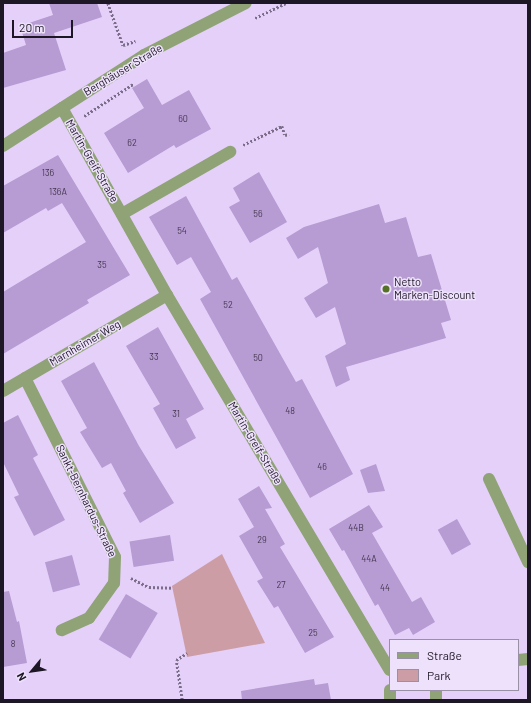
<!DOCTYPE html>
<meta charset="utf-8">
<style>
body{margin:0}
#map{position:relative;width:531px;height:703px;overflow:hidden;background:#e5d0fa;font-family:Barlow,sans-serif}
div>[style]{position:absolute}
[style*='--x']{left:calc(var(--x)*1px);top:calc(var(--y)*1px);width:calc(var(--w)*1px);rotate:calc(var(--a)*1deg)}
.green>*{inset:0;background:#cd9da5}
.building>*{inset:0;background:#b79bd3;transform-origin:0 0}
.path>*{height:2.5px;margin-top:-1.25px;transform-origin:0;background:repeating-linear-gradient(90deg,#7b6d89 0 2px,transparent 0 4px)}
.minor>*{height:12px;margin:-6px;padding:0 6px;transform-origin:6px;border-radius:6px;background:#90a377}
.tertiary>*{height:12px;margin:-6px;padding:0 6px;transform-origin:6px;border-radius:6px;background:#90a377}
.dots>*{width:11px;height:11px;translate:-50% -50%;box-sizing:border-box;border:2px solid #ede1fb;border-radius:50%}
span{translate:-50% -50%;white-space:nowrap;text-align:center;line-height:1.15;-webkit-text-stroke:3px #ede1fb;paint-order:stroke}
.number-label{font-size:9px;color:#443750}
.number-label span{-webkit-text-stroke-width:0}
.street-label{font-size:11px;color:#1d1625}
.poi-label{font-size:11px;color:#1d1625}
.left{translate:0 -50%;text-align:left}
.frame{position:absolute;inset:0;border:4px solid #1d1625;pointer-events:none}
.legend{position:absolute;left:389px;top:639px;width:130px;height:52px;box-sizing:border-box;background:#ede1fb;border:1px solid #9a90a5;margin:0;padding:5px 7px;list-style:none;font-size:12px;color:#1d1625}
.legend li{display:flex;align-items:center;gap:8px;height:20px}
.legend b{width:20px;border:1px solid #9a90a5}
.north{position:absolute;left:12px;top:651px;width:40px;height:40px;-webkit-text-stroke:3px #ede1fb;paint-order:stroke;rotate:241deg;font-size:11px;font-weight:700;line-height:16px;text-align:center;color:#1d1625}
.north::after{content:'';display:block;margin:auto;width:14px;height:18px;background:#1d1625;clip-path:polygon(50% 0,100% 100%,50% 72%,0 100%)}
.scale{position:absolute;left:12px;top:20px;width:61px;height:18px;box-sizing:border-box;border:2px solid #1d1625;border-top:0;padding-left:5px;font-size:12px;line-height:14px;white-space:nowrap;color:#1d1625;-webkit-text-stroke:3px #ede1fb;paint-order:stroke}
</style>
<div id="map">
<div class="green">
<div style="clip-path:polygon(222px 554px,265px 643px,187px 657px,172px 586px)"></div>
</div>
<div class="building">
<div style="clip-path:polygon(49px 3px,97px 3px,102px 17px,54px 33px,66px 70px,3px 88px,3px 53px,26px 45px,20px 26px,53px 15px)"></div>
<div style="clip-path:polygon(147px 79px,162px 105px,189px 90px,211px 129px,176px 148px,174px 145px,128px 173px,104px 133px,144px 108px,132px 88px)"></div>
<div style="clip-path:polygon(58px 155px,130px 275px,87px 300px,89px 303px,3px 354px,3px 292px,86px 242px,62px 203px,48px 211px,46px 208px,3px 233px,3px 186px)"></div>
<div style="clip-path:polygon(259px 172px,287px 222px,250px 243px,229px 207px,240px 201px,233px 188px)"></div>
<div style="clip-path:polygon(186px 196px,232px 280px,237px 277px,296px 382px,302px 379px,353px 474px,310px 498px,200px 299px,211px 292px,191px 257px,177px 265px,149px 217px)"></div>
<div style="clip-path:polygon(379px 204px,385px 223px,406px 217px,418px 257px,431px 254px,451px 320px,441px 323px,446px 338px,346px 367px,350px 380px,336px 387px,325px 356px,346px 344px,335px 307px,316px 318px,304px 298px,328px 283px,318px 247px,298px 259px,286px 238px,304px 227px)"></div>
<div style="clip-path:polygon(158px 327px,204px 409px,186px 419px,196px 438px,176px 449px,153px 408px,160px 404px,126px 346px)"></div>
<div style="clip-path:polygon(94px 362px,139px 446px,174px 503px,140px 523px,123px 493px,126px 491px,111px 463px,102px 468px,80px 432px,87px 428px,61px 381px)"></div>
<div style="clip-path:polygon(18px 415px,38px 455px,33px 458px,65px 520px,34px 536px,14px 497px,19px 495px,3px 462px,3px 423px)"></div>
<div style="clip-path:polygon(376px 464px,385px 491px,368px 493px,360px 470px)"></div>
<div style="clip-path:polygon(259px 486px,272px 508px,265px 509px,285px 544px,280px 547px,334px 637px,305px 653px,278px 606px,274px 608px,257px 581px,263px 578px,239px 536px,254px 527px,238px 499px)"></div>
<div style="clip-path:polygon(369px 505px,383px 527px,372px 533px,412px 602px,421px 597px,435px 622px,413px 635px,409px 628px,395px 635px,378px 604px,375px 606px,344px 550px,342px 551px,329px 529px)"></div>
<div style="left:457px;top:519px;width:29px;height:22px;rotate:61deg"></div>
<div style="left:170px;top:535px;width:26px;height:41px;rotate:81deg"></div>
<div style="left:72px;top:555px;width:31px;height:28px;rotate:75deg"></div>
<div style="clip-path:polygon(9px 591px,17px 622px,19px 621px,27px 663px,3px 667px,3px 592px)"></div>
<div style="left:126px;top:594px;width:37px;height:53px;rotate:31deg"></div>
<div style="clip-path:polygon(314px 679px,315px 685px,328px 683px,331px 700px,242px 700px,241px 691px)"></div>
</div>
<div class="path">
<div style="--x:108;--y:3;--w:45;--a:70.3"></div>
<div style="--x:123;--y:45;--w:13;--a:-18"></div>
<div style="--x:255;--y:18;--w:34;--a:-26"></div>
<div style="--x:84;--y:116;--w:59;--a:-33.1"></div>
<div style="--x:243;--y:145;--w:43;--a:-26"></div>
<div style="--x:282;--y:126;--w:9;--a:72"></div>
<div style="--x:285;--y:135;--w:4;--a:-14"></div>
<div style="--x:131;--y:578;--w:20;--a:27"></div>
<div style="--x:149;--y:587;--w:23;--a:2"></div>
<div style="--x:182;--y:700;--w:40;--a:-98.5"></div>
<div style="--x:176;--y:660;--w:13;--a:-32"></div>
</div>
<div class="minor">
<div style="--x:62;--y:108;--w:214;--a:60.7"></div>
<div style="--x:167;--y:295;--w:436;--a:59.3"></div>
<div style="--x:122;--y:214;--w:125;--a:-29.9"></div>
<div style="--x:25;--y:378;--w:200;--a:63.3"></div>
<div style="--x:115;--y:557;--w:26;--a:92"></div>
<div style="--x:114;--y:583;--w:43;--a:125.5"></div>
<div style="--x:89;--y:618;--w:30;--a:156"></div>
<div style="--x:3;--y:391;--w:190;--a:-30.3"></div>
<div style="--x:489;--y:479;--w:92;--a:64.8"></div>
<div style="--x:518;--y:660;--w:10;--a:-6"></div>
<div style="--x:436;--y:690;--w:10;--a:90"></div>
<div style="--x:390;--y:700;--w:10;--a:-90"></div>
</div>
<div class="tertiary">
<div style="--x:3;--y:146;--w:168;--a:-32.8"></div>
<div style="--x:144;--y:55;--w:114;--a:-27"></div>
</div>
<div class="dots">
<div style="left:386px;top:289px;background:#547125"></div>
</div>
<div class="number-label">
<span style="left:183px;top:119px">60</span>
<span style="left:132px;top:143px">62</span>
<span style="left:48px;top:173px">136</span>
<span style="left:58px;top:192px">136A</span>
<span style="left:258px;top:214px">56</span>
<span style="left:182px;top:231px">54</span>
<span style="left:102px;top:265px">35</span>
<span style="left:228px;top:305px">52</span>
<span style="left:154px;top:357px">33</span>
<span style="left:258px;top:358px">50</span>
<span style="left:290px;top:411px">48</span>
<span style="left:176px;top:414px">31</span>
<span style="left:322px;top:467px">46</span>
<span style="left:356px;top:528px">44B</span>
<span style="left:262px;top:540px">29</span>
<span style="left:369px;top:559px">44A</span>
<span style="left:281px;top:585px">27</span>
<span style="left:385px;top:588px">44</span>
<span style="left:313px;top:633px">25</span>
<span style="left:13px;top:644px">8</span>
</div>
<div class="street-label">
<span style="left:123px;top:70px;rotate:-31deg">Berghäuser Straße</span>
<span style="left:92px;top:161px;rotate:60deg">Martin-Greif-Straße</span>
<span style="left:85px;top:343px;rotate:-30deg">Marnheimer Weg</span>
<span style="left:255px;top:443px;rotate:59deg">Martin-Greif-Straße</span>
<span style="left:86px;top:501px;rotate:64deg">Sankt-Bernhardus-Straße</span>
</div>
<div class="poi-label">
<span class="left" style="left:394px;top:289px">Netto<br>Marken-Discount</span>
</div>
<div class="frame"></div>
<ul class="legend">
<li><b style="height:5px;background:#90a377"></b>Straße</li>
<li><b style="height:11px;background:#cd9da5"></b>Park</li>
</ul>
<div class="north">N</div>
<div class="scale">20 m</div>
</div>
